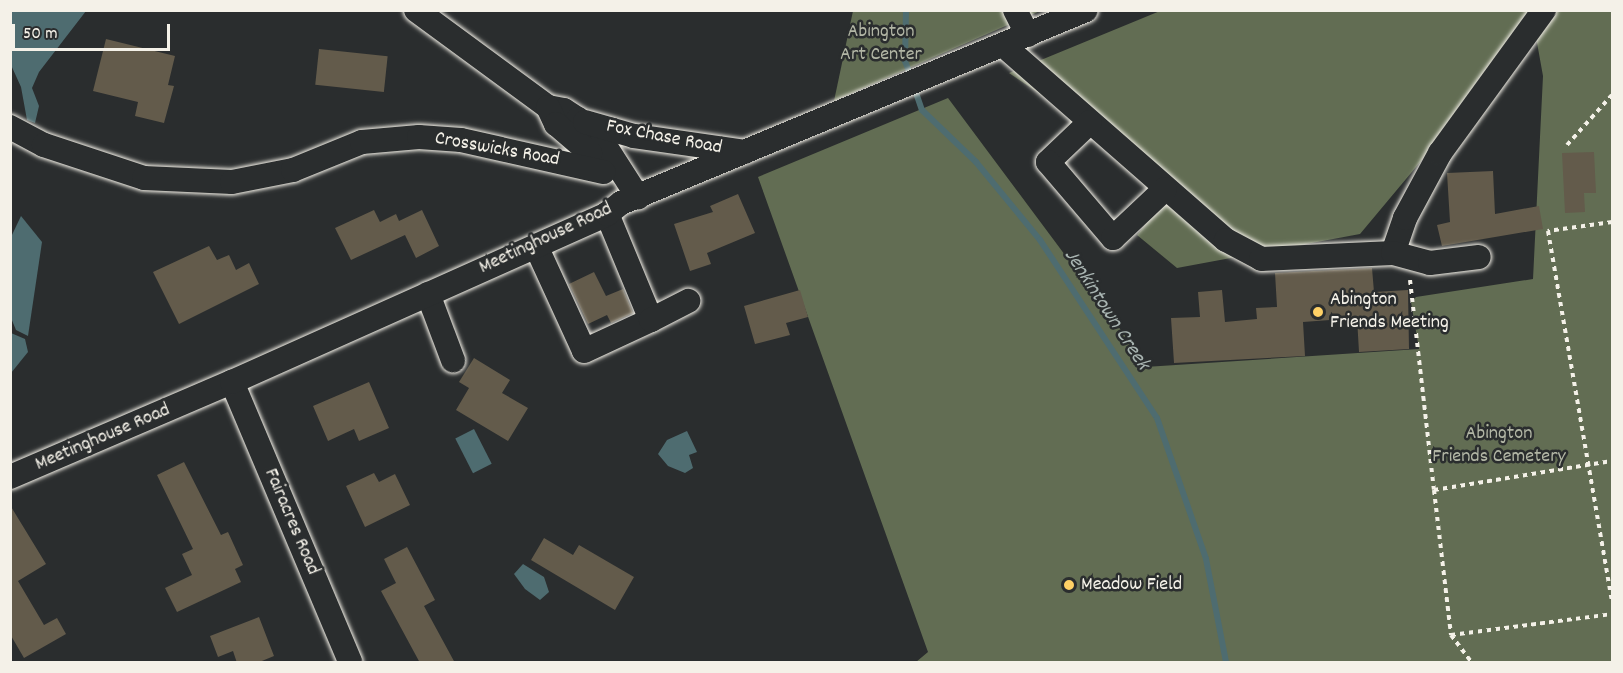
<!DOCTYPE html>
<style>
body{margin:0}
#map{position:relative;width:1623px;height:673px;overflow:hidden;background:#2a2d2e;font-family:Dekko,sans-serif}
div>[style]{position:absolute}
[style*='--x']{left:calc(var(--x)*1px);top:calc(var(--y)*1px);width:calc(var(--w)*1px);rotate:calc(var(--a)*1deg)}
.green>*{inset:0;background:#626d53}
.water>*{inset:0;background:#4e6c70;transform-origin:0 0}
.stream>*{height:6px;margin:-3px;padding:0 3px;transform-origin:3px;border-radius:3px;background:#4e6c70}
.building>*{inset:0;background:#635b4b;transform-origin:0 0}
.path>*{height:4px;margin-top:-2px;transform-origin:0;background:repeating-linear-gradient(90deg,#f4f1e8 0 4.5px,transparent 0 9px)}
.roads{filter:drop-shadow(0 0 2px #f4f1e8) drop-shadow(0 0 2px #f4f1e8)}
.minor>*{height:24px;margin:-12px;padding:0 12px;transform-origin:12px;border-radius:12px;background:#2a2d2e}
.dots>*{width:16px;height:16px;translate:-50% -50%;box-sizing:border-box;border:3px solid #2a2d2e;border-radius:50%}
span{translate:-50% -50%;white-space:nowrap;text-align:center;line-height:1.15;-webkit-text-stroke:5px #2a2d2e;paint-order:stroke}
.park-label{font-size:20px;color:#b2b6a5}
.street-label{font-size:20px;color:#f4f1e8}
.poi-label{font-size:20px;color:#f4f1e8}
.left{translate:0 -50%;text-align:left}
.water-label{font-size:21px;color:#a9b5b2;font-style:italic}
.frame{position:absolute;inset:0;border:12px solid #f4f1e8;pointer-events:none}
.scale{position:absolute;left:12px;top:24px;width:158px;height:27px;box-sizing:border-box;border:3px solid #f4f1e8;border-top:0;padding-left:8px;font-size:18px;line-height:21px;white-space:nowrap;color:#f4f1e8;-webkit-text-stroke:4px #2a2d2e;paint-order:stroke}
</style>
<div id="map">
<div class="green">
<div style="clip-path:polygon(853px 11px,1040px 11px,834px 101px)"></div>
<div style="clip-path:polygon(1160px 11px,1612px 11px,1612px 662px,916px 662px,928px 652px,758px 177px,948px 98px,1138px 353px,1145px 367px,1419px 349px,1411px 302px,1416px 297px,1533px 279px,1543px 76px,1534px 26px,1360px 234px,1177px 268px,1137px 235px,1170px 194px,1100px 134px,1009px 73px)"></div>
</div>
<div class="water">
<div style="clip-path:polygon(11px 10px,86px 11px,39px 72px,32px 88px,39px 106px,35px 123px,27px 120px,21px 87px,11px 65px)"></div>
<div style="clip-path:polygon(21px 216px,42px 242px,28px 336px,16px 330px,11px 318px,11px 237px)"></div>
<div style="clip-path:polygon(11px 333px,25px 339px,28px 352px,11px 373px)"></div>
<div style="left:474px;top:429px;width:39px;height:21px;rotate:63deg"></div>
<div style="clip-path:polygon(687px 431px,697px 452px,689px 455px,693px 468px,685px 473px,668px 466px,658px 454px,667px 440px)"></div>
<div style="clip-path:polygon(523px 564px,544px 577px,549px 592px,540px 600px,525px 589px,514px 574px)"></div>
</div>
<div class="stream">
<div style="--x:906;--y:10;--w:51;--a:91.1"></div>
<div style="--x:905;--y:61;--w:17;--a:69"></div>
<div style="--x:914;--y:87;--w:24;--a:71"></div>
<div style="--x:922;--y:110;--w:75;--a:43.9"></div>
<div style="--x:976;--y:162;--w:101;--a:50.6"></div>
<div style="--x:1040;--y:240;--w:213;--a:56.7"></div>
<div style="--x:1157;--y:418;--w:149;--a:70.8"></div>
<div style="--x:1206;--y:559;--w:105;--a:79"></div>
</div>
<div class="building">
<div style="clip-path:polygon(106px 39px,175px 56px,168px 85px,174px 86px,164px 123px,135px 116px,138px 102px,93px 91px)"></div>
<div style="left:319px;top:49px;width:69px;height:36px;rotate:6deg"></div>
<div style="clip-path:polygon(1594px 152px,1596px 193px,1584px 193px,1585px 212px,1565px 213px,1562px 153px)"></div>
<div style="clip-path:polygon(1493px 171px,1495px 214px,1539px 206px,1543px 229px,1442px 246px,1437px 225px,1450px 222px,1447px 173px)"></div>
<div style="clip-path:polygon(738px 194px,755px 233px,707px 253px,711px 264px,690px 271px,674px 224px,713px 212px,710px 206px)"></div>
<div style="clip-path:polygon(374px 210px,380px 222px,396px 214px,399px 221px,422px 210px,439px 246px,416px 258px,405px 235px,351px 260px,335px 228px)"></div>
<div style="clip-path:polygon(209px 246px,217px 260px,229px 255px,236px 270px,249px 263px,259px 284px,179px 324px,153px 272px)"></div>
<div style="clip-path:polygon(1372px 268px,1374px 292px,1408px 290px,1409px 349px,1359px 352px,1357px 318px,1303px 322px,1305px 356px,1174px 363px,1171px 318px,1200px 317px,1198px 292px,1222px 290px,1225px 322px,1257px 319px,1256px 308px,1277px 307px,1275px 273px)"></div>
<div style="clip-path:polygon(594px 272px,606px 296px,623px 289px,633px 313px,611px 323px,607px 315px,588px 324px,569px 284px)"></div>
<div style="clip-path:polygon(800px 290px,808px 317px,786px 323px,790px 335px,755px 344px,744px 306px)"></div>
<div style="clip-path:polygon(474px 358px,510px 380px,502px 393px,528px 408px,508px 441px,456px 410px,469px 388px,459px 382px)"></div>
<div style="clip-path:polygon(369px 382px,389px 428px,359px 441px,354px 429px,328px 441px,313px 406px)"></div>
<div style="clip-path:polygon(184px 462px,221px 535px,228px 532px,243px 565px,235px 569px,241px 582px,177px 612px,165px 588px,192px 575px,182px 554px,193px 549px,157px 475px)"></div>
<div style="clip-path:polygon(374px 473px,379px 482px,395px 474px,410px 505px,365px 527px,346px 486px)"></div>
<div style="clip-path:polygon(10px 505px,46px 564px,18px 581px,44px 625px,57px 618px,66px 634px,24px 658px,10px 634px)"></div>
<div style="clip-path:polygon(544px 538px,573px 555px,579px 545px,634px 577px,615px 610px,531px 560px)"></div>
<div style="clip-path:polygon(407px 547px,435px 600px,424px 606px,455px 663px,420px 663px,381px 591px,396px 583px,384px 559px)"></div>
<div style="clip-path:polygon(259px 617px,274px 656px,257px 663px,237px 663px,233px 651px,218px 657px,210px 636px)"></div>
</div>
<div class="path">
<div style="--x:1567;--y:145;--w:67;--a:-48"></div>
<div style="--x:1612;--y:222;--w:65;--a:172"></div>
<div style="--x:1548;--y:231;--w:377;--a:80.2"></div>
<div style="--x:1410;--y:280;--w:211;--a:83.5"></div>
<div style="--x:1434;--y:490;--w:180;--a:-9.3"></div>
<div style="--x:1434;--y:490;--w:146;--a:83.3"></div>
<div style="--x:1451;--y:635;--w:34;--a:53"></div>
<div style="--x:1451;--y:635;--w:162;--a:-7.4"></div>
</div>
<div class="roads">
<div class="minor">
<div style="--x:416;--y:10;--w:164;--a:36.3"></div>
<div style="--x:548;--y:107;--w:16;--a:11"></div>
<div style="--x:564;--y:110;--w:17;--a:33"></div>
<div style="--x:578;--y:119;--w:33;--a:43"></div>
<div style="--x:602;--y:141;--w:67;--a:57.3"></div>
<div style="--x:1015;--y:10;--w:28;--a:63"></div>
<div style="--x:1003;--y:45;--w:296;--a:41.2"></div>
<div style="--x:1226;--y:240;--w:40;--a:28"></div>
<div style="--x:1261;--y:259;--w:132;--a:-2.6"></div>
<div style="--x:1393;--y:253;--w:37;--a:-71"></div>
<div style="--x:1405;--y:218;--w:74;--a:-61.7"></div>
<div style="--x:1440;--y:153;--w:177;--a:-54"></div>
<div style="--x:548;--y:107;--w:19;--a:65"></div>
<div style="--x:556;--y:124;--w:45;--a:40.5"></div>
<div style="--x:585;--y:122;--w:51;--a:15.9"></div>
<div style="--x:634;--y:136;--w:112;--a:8.2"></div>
<div style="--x:1090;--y:122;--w:58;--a:136.4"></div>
<div style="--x:1048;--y:162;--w:100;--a:49.5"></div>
<div style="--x:1113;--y:238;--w:71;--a:-43.3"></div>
<div style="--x:10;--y:127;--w:38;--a:28"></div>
<div style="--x:44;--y:145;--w:105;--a:18.3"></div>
<div style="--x:144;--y:178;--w:88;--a:2.6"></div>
<div style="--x:232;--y:182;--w:62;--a:-11.1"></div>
<div style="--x:293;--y:170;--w:74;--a:-22.1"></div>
<div style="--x:362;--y:142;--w:57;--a:-5"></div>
<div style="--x:419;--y:137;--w:42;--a:4.1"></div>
<div style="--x:461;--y:140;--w:146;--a:12.7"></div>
<div style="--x:536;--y:246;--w:115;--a:65.4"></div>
<div style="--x:584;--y:351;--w:74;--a:-24.8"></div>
<div style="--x:651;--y:320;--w:115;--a:-112.5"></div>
<div style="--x:1393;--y:253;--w:38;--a:15"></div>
<div style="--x:1430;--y:263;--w:49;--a:-7"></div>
<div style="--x:428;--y:294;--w:71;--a:69.3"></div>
<div style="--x:651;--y:320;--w:42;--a:-27.2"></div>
<div style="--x:232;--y:382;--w:304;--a:67.1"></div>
<div style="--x:10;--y:477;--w:241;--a:-23.2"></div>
<div style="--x:232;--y:382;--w:411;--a:-24.1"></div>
<div style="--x:607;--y:214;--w:18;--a:-38"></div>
<div style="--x:621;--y:203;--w:503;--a:-22.54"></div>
</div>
</div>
<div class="dots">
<div style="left:1318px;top:312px;background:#ffd166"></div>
<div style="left:1069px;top:585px;background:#ffd166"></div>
</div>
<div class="park-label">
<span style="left:881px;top:44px">Abington<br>Art Center</span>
<span style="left:1499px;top:446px">Abington<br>Friends Cemetery</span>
</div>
<div class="street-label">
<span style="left:664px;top:138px;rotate:11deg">Fox Chase Road</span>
<span style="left:497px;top:150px;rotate:10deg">Crosswicks Road</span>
<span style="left:546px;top:239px;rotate:-25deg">Meetinghouse Road</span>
<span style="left:103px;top:438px;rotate:-23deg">Meetinghouse Road</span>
<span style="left:291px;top:522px;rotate:67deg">Fairacres Road</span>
</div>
<div class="poi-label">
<span class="left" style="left:1330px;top:312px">Abington<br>Friends Meeting</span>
<span class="left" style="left:1081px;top:585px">Meadow Field</span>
</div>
<div class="water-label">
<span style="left:1106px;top:310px;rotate:57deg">Jenkintown Creek</span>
</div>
<div class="frame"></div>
<div class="scale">50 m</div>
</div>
